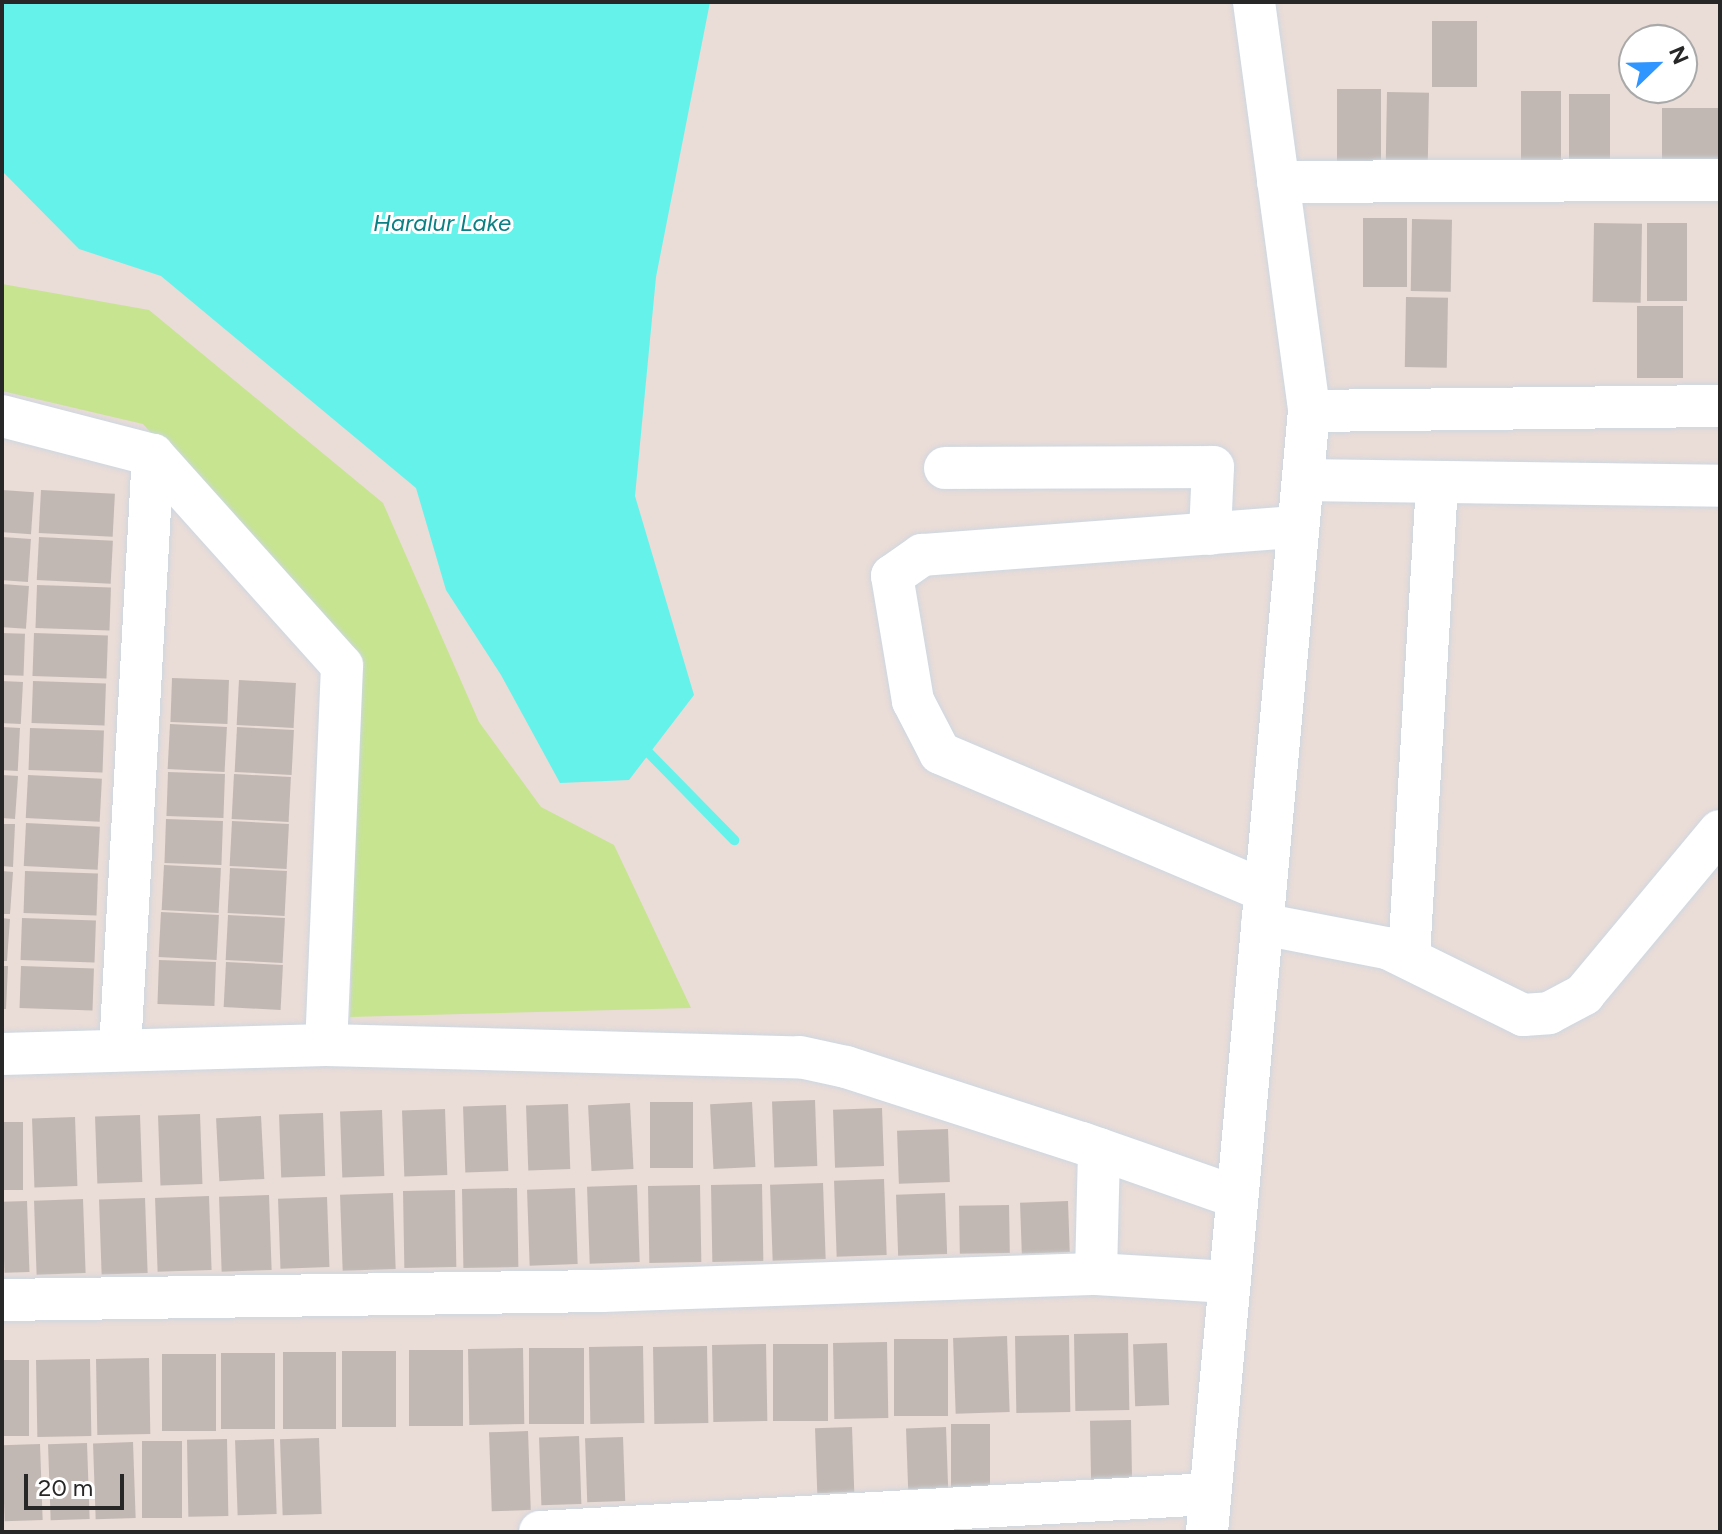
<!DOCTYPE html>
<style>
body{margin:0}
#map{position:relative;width:1722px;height:1534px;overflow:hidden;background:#eadcd7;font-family:Figtree,sans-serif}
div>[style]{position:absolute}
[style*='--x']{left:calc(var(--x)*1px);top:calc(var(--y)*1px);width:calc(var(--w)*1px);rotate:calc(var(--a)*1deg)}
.green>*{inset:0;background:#c7e491}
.water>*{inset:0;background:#65f2eb}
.stream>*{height:10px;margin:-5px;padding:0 5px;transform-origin:5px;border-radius:5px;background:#65f2eb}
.building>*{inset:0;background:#c2b8b3;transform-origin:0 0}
.roads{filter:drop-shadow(0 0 2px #ccd7e1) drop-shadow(0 0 2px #ccd7e1)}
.minor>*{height:42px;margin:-21px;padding:0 21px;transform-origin:21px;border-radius:21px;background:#fff}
span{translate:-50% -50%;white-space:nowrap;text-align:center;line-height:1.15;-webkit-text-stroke:6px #fff;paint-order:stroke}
.water-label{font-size:24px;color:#0a8085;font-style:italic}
.frame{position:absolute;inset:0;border:4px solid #272727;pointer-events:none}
.north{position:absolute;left:1618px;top:24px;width:80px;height:80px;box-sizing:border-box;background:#fff;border:2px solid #a9a9a9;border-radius:50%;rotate:67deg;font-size:22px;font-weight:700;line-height:32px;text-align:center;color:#272727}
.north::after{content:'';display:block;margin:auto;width:28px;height:36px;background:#2f96ff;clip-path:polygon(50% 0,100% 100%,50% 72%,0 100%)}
.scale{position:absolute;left:24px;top:1474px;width:100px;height:36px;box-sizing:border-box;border:4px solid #272727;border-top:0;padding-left:10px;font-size:24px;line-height:28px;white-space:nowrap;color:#272727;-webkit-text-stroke:6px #fff;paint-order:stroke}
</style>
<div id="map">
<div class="green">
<div style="clip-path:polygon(2px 284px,149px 310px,383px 503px,479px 722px,541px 807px,614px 845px,691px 1008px,350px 1017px,360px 669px,143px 424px,2px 391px)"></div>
</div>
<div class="water">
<div style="clip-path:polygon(2px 2px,710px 2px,656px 277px,635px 496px,694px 695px,629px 780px,560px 783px,501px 675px,446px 590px,416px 488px,161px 276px,79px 249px,2px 171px)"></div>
</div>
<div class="stream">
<div style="--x:642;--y:746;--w:132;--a:45.6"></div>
</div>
<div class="building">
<div style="left:1432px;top:21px;width:45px;height:66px"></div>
<div style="left:1337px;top:89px;width:44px;height:73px"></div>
<div style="left:1521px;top:91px;width:40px;height:81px"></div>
<div style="left:1387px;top:92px;width:42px;height:74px;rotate:1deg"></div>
<div style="left:1569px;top:94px;width:41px;height:73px"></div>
<div style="left:1662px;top:108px;width:58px;height:59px"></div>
<div style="left:1363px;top:218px;width:44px;height:69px"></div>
<div style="left:1412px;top:219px;width:40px;height:72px;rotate:1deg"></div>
<div style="left:1594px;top:223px;width:48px;height:79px;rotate:1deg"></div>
<div style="left:1647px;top:223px;width:40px;height:78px"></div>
<div style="left:1406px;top:297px;width:42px;height:70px;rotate:1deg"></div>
<div style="left:1637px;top:306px;width:46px;height:72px"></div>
<div style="left:2px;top:490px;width:32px;height:42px;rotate:4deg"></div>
<div style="left:41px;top:490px;width:74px;height:43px;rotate:3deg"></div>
<div style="left:2px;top:537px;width:29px;height:43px;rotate:4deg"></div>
<div style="left:39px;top:537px;width:74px;height:43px;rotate:3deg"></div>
<div style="left:2px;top:584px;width:27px;height:43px;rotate:4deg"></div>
<div style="left:37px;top:585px;width:74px;height:43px;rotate:2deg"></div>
<div style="left:2px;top:633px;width:23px;height:42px;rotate:2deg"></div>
<div style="left:34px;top:633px;width:74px;height:43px;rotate:2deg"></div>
<div style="left:172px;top:678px;width:57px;height:44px;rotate:2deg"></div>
<div style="left:239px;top:680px;width:57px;height:45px;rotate:3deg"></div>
<div style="left:2px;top:681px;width:21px;height:42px;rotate:3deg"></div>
<div style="left:33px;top:681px;width:73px;height:42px;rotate:2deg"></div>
<div style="left:170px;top:724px;width:57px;height:45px;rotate:3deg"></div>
<div style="left:2px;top:727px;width:18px;height:43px;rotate:3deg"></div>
<div style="left:237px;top:727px;width:57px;height:45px;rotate:3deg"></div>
<div style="left:30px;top:728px;width:74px;height:42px;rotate:2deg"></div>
<div style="left:168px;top:772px;width:57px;height:44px;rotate:2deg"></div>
<div style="left:234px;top:774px;width:57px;height:45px;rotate:3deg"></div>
<div style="clip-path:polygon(2px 775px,18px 776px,15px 819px,2px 818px)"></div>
<div style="left:28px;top:775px;width:74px;height:43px;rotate:3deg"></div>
<div style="left:166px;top:819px;width:57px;height:44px;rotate:2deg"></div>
<div style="left:232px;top:821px;width:57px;height:45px;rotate:3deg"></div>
<div style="left:26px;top:823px;width:74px;height:43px;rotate:3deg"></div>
<div style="clip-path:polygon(2px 824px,15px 824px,13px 867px,2px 866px)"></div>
<div style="left:164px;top:865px;width:57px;height:45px;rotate:3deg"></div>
<div style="left:230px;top:868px;width:57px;height:45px;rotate:3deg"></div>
<div style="clip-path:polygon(2px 871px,13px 872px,10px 914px,2px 914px)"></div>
<div style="left:25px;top:871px;width:73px;height:42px;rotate:2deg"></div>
<div style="left:161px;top:912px;width:58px;height:45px;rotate:3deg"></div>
<div style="left:228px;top:915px;width:57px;height:45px;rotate:3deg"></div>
<div style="clip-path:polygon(2px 918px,10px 919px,7px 961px,2px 961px)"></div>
<div style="left:22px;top:918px;width:74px;height:42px;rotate:2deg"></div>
<div style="left:159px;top:960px;width:57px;height:44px;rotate:2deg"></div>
<div style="left:226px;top:962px;width:57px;height:45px;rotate:3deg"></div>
<div style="clip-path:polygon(2px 966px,8px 966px,6px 1009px,2px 1009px)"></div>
<div style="left:21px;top:966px;width:73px;height:42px;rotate:2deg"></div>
<div style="left:815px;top:1100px;width:66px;height:43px;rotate:88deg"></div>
<div style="left:650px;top:1102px;width:43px;height:66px"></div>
<div style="left:752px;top:1102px;width:65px;height:42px;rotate:87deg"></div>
<div style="left:630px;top:1103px;width:66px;height:42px;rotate:87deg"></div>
<div style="left:568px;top:1104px;width:65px;height:42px;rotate:88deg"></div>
<div style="left:506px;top:1105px;width:66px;height:43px;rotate:88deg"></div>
<div style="left:882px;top:1108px;width:58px;height:49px;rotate:88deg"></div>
<div style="left:445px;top:1109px;width:66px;height:43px;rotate:88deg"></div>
<div style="left:382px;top:1110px;width:66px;height:42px;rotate:88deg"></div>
<div style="left:323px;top:1113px;width:63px;height:44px;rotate:88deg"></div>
<div style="left:200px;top:1114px;width:70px;height:42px;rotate:88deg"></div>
<div style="left:140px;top:1115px;width:67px;height:45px;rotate:88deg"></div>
<div style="left:261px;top:1116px;width:63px;height:45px;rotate:87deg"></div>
<div style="left:75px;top:1117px;width:69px;height:43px;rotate:88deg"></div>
<div style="left:2px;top:1122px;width:21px;height:68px"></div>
<div style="left:948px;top:1129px;width:53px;height:51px;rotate:88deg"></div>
<div style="left:884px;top:1179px;width:76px;height:50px;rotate:88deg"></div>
<div style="left:823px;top:1183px;width:76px;height:53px;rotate:88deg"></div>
<div style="left:762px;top:1184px;width:77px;height:51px;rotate:89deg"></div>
<div style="left:637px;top:1185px;width:77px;height:50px;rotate:88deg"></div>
<div style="left:700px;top:1185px;width:77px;height:52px;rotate:89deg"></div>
<div style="left:517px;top:1188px;width:79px;height:55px;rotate:89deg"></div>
<div style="left:575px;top:1188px;width:76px;height:48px;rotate:88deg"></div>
<div style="left:455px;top:1190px;width:77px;height:52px;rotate:89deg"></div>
<div style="left:393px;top:1193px;width:76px;height:53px;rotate:88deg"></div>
<div style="left:945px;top:1193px;width:61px;height:49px;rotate:88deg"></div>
<div style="left:269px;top:1195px;width:75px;height:50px;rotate:88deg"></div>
<div style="left:209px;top:1196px;width:74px;height:54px;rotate:88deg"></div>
<div style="left:327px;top:1197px;width:70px;height:49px;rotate:88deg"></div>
<div style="left:145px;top:1198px;width:75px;height:46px;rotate:88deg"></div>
<div style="left:83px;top:1199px;width:74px;height:49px;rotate:88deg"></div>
<div style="left:27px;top:1201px;width:71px;height:25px;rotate:88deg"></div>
<div style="left:1068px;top:1201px;width:51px;height:48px;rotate:88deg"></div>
<div style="left:1009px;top:1205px;width:48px;height:50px;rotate:89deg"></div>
<div style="left:1128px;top:1333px;width:77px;height:54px;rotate:89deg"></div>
<div style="left:1069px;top:1335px;width:77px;height:54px;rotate:89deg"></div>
<div style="left:1007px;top:1336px;width:76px;height:54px;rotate:88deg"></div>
<div style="left:894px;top:1339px;width:54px;height:77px"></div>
<div style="left:887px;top:1342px;width:76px;height:54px;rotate:89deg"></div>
<div style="left:1167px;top:1343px;width:62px;height:34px;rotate:88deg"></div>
<div style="left:766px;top:1344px;width:77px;height:54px;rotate:89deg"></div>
<div style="left:773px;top:1344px;width:55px;height:77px"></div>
<div style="left:643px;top:1346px;width:77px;height:54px;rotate:89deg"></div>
<div style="left:707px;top:1346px;width:77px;height:54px;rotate:89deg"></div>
<div style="left:523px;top:1348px;width:76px;height:55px;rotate:89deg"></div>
<div style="left:529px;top:1348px;width:55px;height:76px"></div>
<div style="left:409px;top:1350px;width:54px;height:76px"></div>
<div style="left:342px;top:1351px;width:54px;height:76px"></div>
<div style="left:283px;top:1352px;width:53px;height:77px"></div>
<div style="left:221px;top:1353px;width:54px;height:76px"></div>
<div style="left:162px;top:1354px;width:54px;height:77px"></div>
<div style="left:149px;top:1358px;width:76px;height:53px;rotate:89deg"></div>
<div style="left:90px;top:1359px;width:77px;height:54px;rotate:89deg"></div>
<div style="left:2px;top:1360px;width:27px;height:76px"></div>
<div style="left:1131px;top:1420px;width:59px;height:41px;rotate:89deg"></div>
<div style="left:951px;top:1424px;width:39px;height:63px"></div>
<div style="left:852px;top:1427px;width:65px;height:37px;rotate:88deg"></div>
<div style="left:946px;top:1427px;width:61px;height:40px;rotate:88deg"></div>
<div style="left:528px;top:1431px;width:79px;height:39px;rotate:88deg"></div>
<div style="left:579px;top:1436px;width:68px;height:40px;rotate:88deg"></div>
<div style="left:623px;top:1437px;width:64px;height:38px;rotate:88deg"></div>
<div style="left:319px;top:1438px;width:76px;height:39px;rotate:88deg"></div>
<div style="left:227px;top:1439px;width:77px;height:40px;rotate:89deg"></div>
<div style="left:274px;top:1439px;width:75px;height:39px;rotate:88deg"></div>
<div style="left:142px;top:1441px;width:40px;height:77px"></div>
<div style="left:133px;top:1442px;width:76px;height:40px;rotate:88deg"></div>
<div style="left:87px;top:1443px;width:76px;height:39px;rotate:88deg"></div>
<div style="left:40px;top:1444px;width:76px;height:38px;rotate:88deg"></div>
</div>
<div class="roads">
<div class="minor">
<div style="--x:1254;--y:2;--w:413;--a:82.3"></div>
<div style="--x:1309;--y:411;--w:411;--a:-0.7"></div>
<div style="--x:1278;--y:182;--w:442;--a:-0.3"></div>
<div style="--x:2;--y:416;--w:156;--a:14.5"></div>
<div style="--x:153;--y:455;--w:283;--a:48.1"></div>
<div style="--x:342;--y:666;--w:379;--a:92.4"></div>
<div style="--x:326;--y:1045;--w:324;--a:178.4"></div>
<div style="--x:945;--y:468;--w:268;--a:-0.2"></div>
<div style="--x:1213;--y:467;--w:67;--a:92.6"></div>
<div style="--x:1303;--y:480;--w:417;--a:0.8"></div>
<div style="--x:1265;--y:891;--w:353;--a:-157"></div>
<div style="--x:940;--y:753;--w:59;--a:-117.4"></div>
<div style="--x:913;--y:701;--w:127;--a:-99.5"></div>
<div style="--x:892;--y:576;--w:37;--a:-35"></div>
<div style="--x:922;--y:555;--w:377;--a:-4.3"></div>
<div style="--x:1262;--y:924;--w:127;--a:10.9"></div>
<div style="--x:1387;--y:948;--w:152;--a:26.2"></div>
<div style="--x:1523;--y:1015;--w:26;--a:-4"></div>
<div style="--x:1549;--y:1013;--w:40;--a:-28"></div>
<div style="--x:1584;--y:994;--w:212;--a:-50.2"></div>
<div style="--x:1409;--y:956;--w:475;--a:-86.6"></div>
<div style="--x:326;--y:1045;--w:474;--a:1.5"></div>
<div style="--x:800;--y:1057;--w:47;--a:12.3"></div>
<div style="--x:846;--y:1067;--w:248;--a:17.9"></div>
<div style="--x:1082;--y:1143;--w:163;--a:19.3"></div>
<div style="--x:120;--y:1050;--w:596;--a:-86.83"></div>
<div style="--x:1096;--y:1274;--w:125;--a:-88.6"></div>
<div style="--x:2;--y:1300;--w:600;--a:-0.86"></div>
<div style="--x:602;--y:1291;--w:494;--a:-2"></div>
<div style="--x:1096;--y:1274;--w:132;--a:3.5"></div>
<div style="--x:540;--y:1532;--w:670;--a:-3.25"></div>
<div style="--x:1207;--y:1532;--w:1126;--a:-84.8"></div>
</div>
</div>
<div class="water-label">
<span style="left:442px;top:223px">Haralur Lake</span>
</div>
<div class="frame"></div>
<div class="north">N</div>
<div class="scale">20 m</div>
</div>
